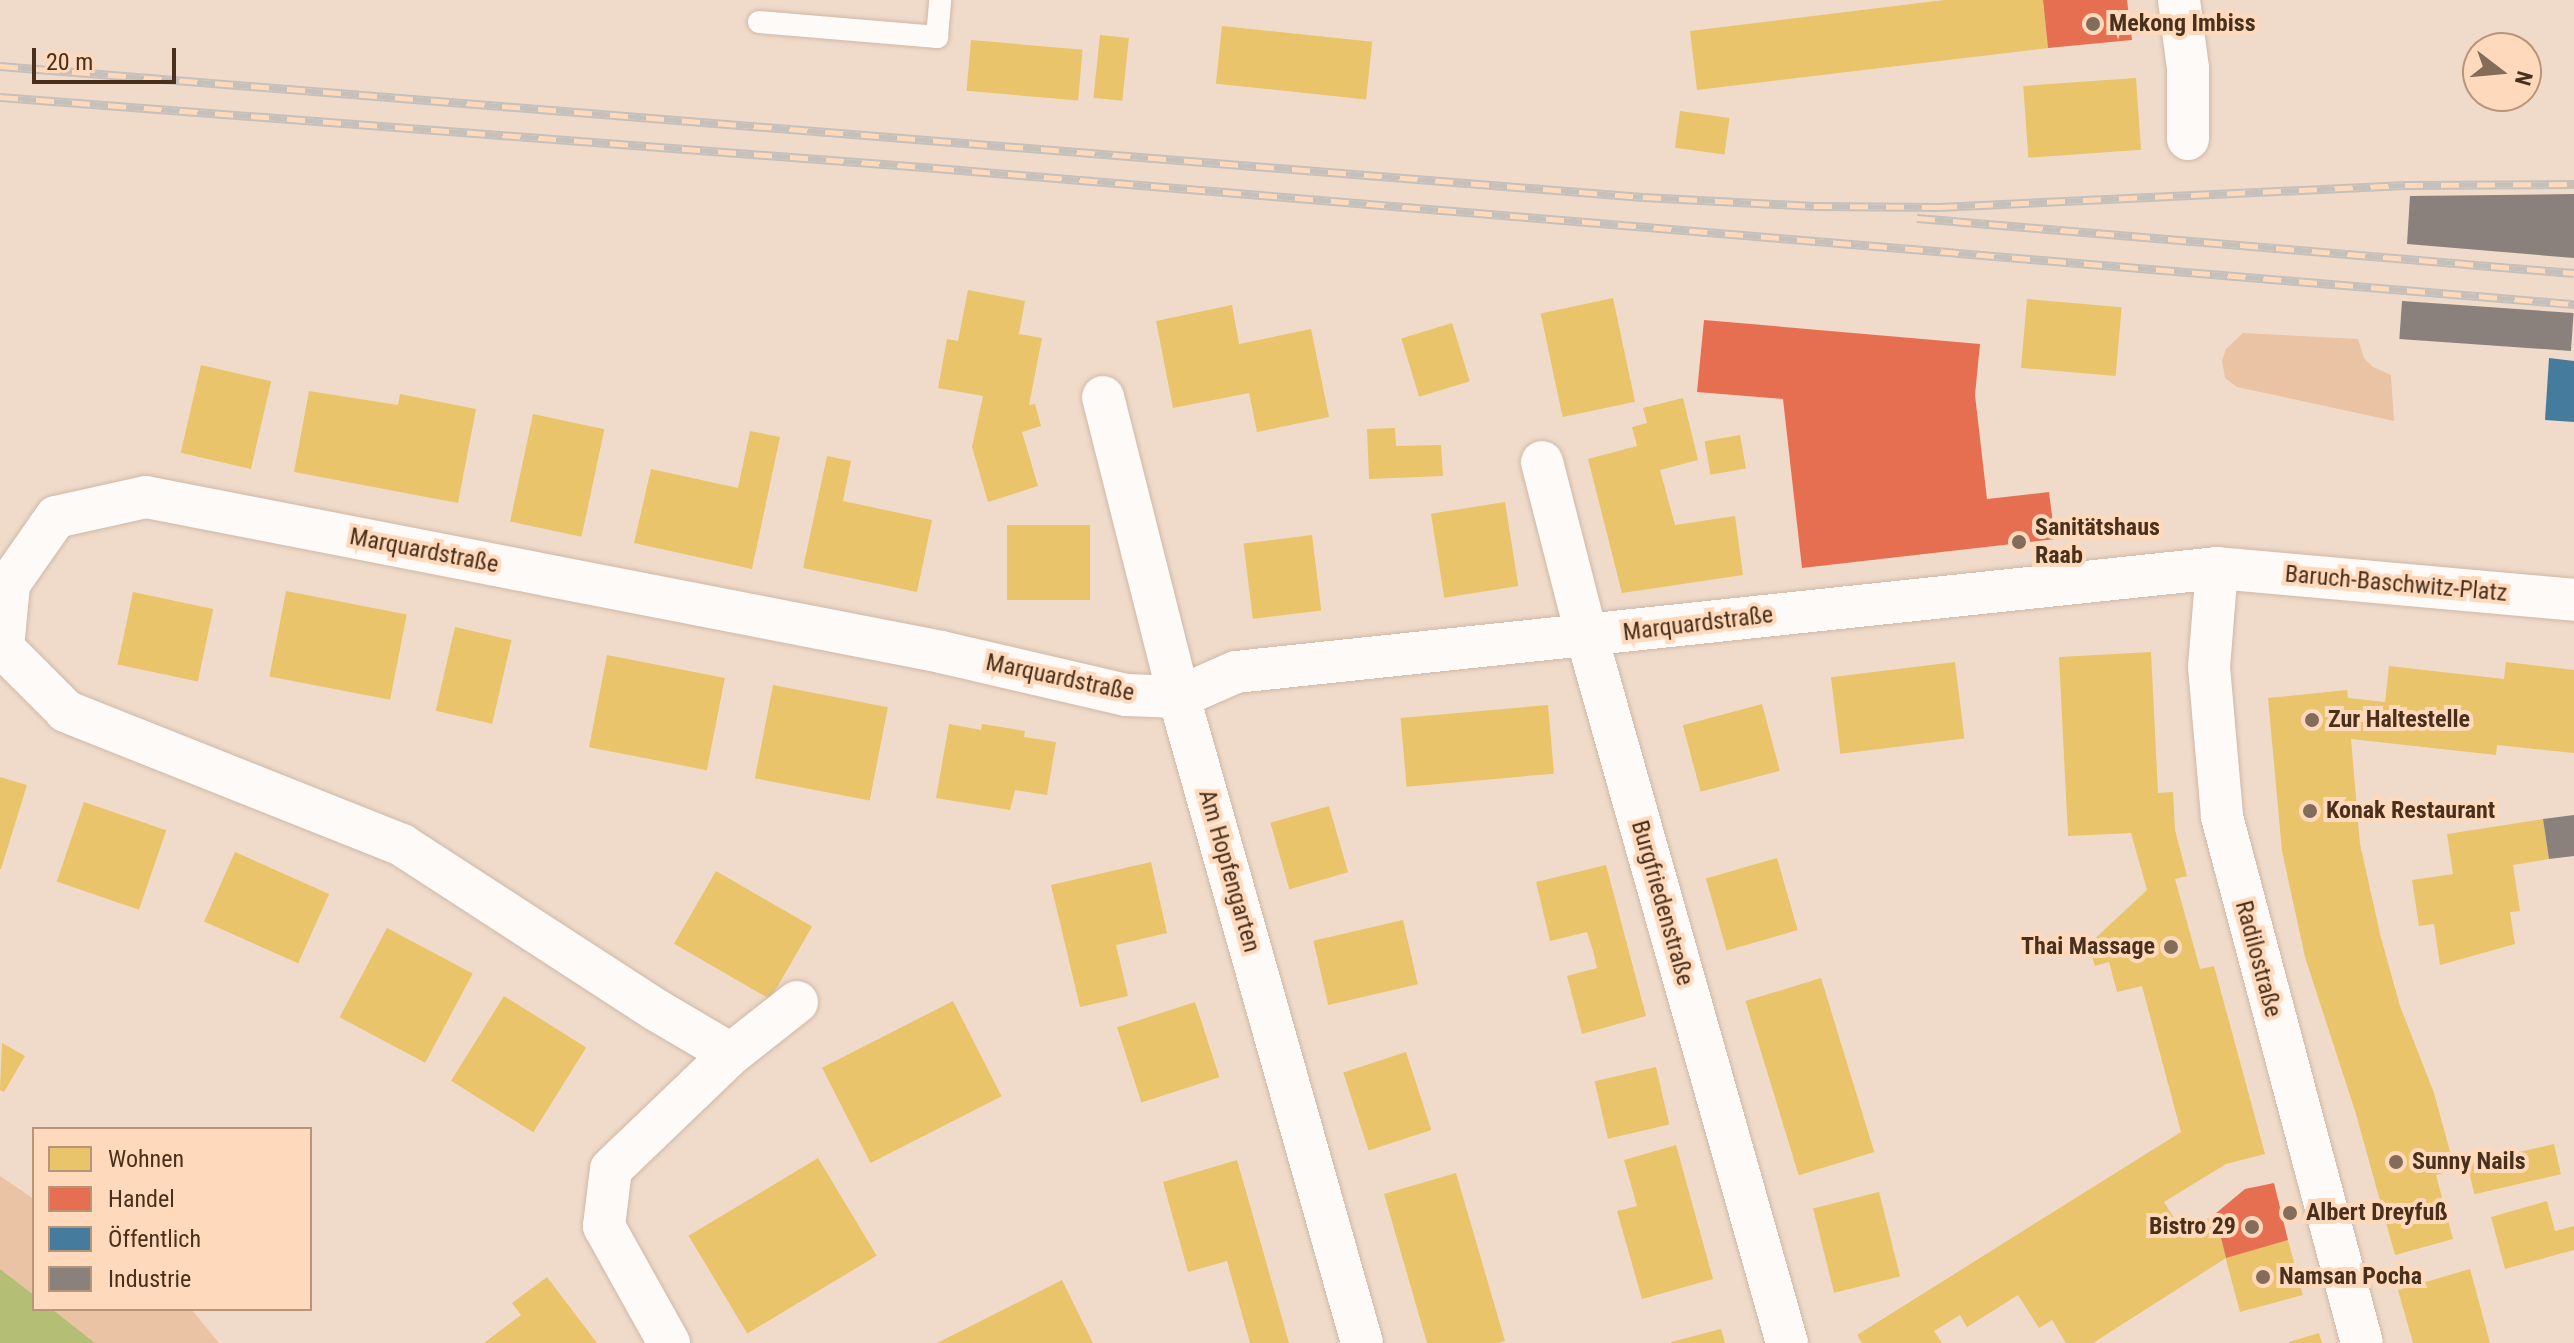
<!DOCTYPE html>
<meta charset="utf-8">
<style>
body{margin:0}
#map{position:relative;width:2574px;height:1343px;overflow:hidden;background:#f0dbca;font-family:"Roboto Condensed",sans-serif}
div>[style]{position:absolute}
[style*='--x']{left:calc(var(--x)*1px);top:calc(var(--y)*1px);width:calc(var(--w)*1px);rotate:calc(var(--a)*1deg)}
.green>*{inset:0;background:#eac3a4}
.water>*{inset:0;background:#b5be75}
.homes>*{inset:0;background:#e9c46a;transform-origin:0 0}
.shops>*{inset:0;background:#e76f51}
.public>*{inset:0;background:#457b9d}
.industry>*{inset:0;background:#8a817c;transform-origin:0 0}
.roads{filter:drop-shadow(0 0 2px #ceb8a7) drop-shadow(0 0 2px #ceb8a7)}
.service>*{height:22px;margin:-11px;padding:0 11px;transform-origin:11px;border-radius:11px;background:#fdfaf7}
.minor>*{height:42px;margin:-21px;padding:0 21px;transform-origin:21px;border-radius:21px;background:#fdfaf7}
.rail>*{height:9px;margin-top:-4.5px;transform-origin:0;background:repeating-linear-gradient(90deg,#ffd9bb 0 18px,#c6c0bb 0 36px);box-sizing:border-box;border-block:2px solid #c6c0bb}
.dots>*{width:22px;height:22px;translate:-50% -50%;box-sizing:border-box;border:4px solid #ffd9bb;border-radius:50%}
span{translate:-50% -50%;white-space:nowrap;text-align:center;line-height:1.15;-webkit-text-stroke:8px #ffd9bb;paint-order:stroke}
.poi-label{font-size:24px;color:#49301c;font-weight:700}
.left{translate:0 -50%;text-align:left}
.right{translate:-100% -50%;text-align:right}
.street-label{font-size:24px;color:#49301c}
.legend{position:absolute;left:32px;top:1127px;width:280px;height:184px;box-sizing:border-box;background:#ffd9bb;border:2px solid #b6957b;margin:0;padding:10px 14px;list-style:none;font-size:24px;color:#49301c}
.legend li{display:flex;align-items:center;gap:16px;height:40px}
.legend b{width:40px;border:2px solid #b6957b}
.north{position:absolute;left:2462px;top:32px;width:80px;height:80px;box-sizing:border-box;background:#ffd9bb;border:2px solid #b6957b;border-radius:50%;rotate:106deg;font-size:22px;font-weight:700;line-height:32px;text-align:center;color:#49301c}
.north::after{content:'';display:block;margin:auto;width:28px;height:36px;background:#836c59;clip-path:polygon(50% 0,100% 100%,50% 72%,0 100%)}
.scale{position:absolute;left:32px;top:48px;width:144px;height:36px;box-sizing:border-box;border:4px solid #49301c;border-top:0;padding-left:10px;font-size:24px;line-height:28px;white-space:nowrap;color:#49301c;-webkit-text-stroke:6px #ffd9bb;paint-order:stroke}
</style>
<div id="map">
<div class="green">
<div style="clip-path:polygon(2243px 333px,2358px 339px,2364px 358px,2373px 367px,2391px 375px,2394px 421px,2237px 387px,2225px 378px,2222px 361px,2226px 349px)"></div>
<div style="clip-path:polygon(0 1176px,34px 1199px,34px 1295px,0 1269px)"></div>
<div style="clip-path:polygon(52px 1309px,191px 1309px,219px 1343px,95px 1343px)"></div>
</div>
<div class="water">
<div style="clip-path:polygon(0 1269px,34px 1295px,34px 1309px,52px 1309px,95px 1343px,0 1343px)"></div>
</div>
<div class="homes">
<div style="clip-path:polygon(1944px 0,2043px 0,2048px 48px,1697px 90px,1690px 31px)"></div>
<div style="left:1222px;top:26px;width:151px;height:58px;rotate:6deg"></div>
<div style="left:1100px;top:35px;width:29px;height:63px;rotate:6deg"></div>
<div style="left:971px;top:40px;width:112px;height:51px;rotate:5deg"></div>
<div style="left:2136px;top:78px;width:72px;height:113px;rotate:86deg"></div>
<div style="left:1680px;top:111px;width:50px;height:37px;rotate:8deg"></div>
<div style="clip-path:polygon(968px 290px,1025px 301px,1019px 334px,1042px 338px,1029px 405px,1035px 404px,1041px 426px,1022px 432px,1038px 486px,988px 502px,972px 447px,983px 396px,938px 388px,947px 339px,958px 341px)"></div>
<div style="left:1613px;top:298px;width:106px;height:74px;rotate:78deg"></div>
<div style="left:2027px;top:299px;width:95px;height:69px;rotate:5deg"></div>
<div style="clip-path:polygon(1232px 305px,1239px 344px,1311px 329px,1329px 417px,1257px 432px,1249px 393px,1173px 408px,1156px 321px)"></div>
<div style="left:1452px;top:323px;width:61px;height:53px;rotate:73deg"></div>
<div style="left:201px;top:365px;width:72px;height:90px;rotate:13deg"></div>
<div style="clip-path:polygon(309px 391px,398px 405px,400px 394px,476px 409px,458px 503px,294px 472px)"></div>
<div style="clip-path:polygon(1683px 398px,1698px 460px,1660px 470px,1675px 525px,1735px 516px,1743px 575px,1622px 593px,1588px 459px,1637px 446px,1632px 427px,1647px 423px,1643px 408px)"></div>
<div style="left:533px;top:414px;width:73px;height:110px;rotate:12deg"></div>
<div style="clip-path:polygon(1395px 428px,1396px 446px,1441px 445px,1443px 476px,1369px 479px,1367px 429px)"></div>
<div style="clip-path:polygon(750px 431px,780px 437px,752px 569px,634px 543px,651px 469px,738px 488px)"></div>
<div style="left:1740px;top:435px;width:34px;height:36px;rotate:80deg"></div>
<div style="clip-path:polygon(827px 456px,851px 461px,843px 501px,932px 520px,917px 592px,803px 568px)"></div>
<div style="left:1505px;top:502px;width:85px;height:75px;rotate:81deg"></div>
<div style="left:1007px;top:525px;width:83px;height:75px"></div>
<div style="left:1312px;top:535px;width:76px;height:69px;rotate:83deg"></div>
<div style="left:286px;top:591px;width:123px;height:87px;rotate:11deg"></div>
<div style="left:133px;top:592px;width:82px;height:74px;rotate:12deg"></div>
<div style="left:455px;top:627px;width:58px;height:86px;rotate:13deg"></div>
<div style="clip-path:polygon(2151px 652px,2158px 793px,2173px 792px,2175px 830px,2187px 876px,2175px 879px,2200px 969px,2214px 966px,2265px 1154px,2226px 1164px,2164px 1202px,2185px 1236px,2215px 1214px,2226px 1258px,2093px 1343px,2066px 1343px,2052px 1320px,2039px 1328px,2018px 1295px,1967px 1327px,1960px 1315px,1934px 1331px,1942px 1343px,1862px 1343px,1857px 1335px,2181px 1132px,2142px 986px,2117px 992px,2109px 962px,2095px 966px,2088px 945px,2147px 890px,2131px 833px,2068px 836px,2059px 657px)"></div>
<div style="left:607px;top:655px;width:120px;height:94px;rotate:11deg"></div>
<div style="left:1955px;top:662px;width:77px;height:125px;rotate:83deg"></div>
<div style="clip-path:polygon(2506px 662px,2574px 670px,2574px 753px,2497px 745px,2496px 755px,2351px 739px,2360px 844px,2381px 938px,2400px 1006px,2434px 1093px,2455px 1170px,2436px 1175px,2453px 1239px,2395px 1255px,2356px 1114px,2305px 957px,2282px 851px,2268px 698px,2347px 690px,2348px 698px,2385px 702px,2389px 666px,2504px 679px)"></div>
<div style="left:773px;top:685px;width:117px;height:95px;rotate:11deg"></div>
<div style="left:1762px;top:704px;width:69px;height:82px;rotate:75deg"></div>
<div style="left:1548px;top:705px;width:69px;height:148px;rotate:85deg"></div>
<div style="clip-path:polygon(949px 724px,981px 730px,982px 724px,1025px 731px,1024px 737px,1056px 742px,1047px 795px,1015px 790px,1010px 810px,936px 798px)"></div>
<div style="clip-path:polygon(0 777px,27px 785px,1px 869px,0 869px)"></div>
<div style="left:84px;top:802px;width:87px;height:84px;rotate:19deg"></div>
<div style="left:1329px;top:806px;width:69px;height:61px;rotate:74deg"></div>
<div style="clip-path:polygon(2543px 819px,2549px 859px,2513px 865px,2520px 911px,2510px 912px,2515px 944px,2440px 965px,2434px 924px,2419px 926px,2412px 880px,2453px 874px,2447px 834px)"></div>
<div style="left:235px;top:852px;width:103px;height:76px;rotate:24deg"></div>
<div style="left:1777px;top:858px;width:75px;height:74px;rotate:74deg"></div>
<div style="clip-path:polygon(1151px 862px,1167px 933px,1116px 945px,1128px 996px,1080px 1007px,1051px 885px)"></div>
<div style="clip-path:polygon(1606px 865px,1646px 1016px,1582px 1034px,1567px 976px,1597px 968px,1593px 951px,1587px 932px,1550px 941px,1536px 882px)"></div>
<div style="left:716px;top:871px;width:111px;height:84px;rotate:30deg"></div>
<div style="left:1403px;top:920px;width:66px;height:92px;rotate:77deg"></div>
<div style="left:387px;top:928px;width:97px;height:101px;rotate:28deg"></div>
<div style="left:1821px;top:978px;width:182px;height:79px;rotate:73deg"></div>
<div style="left:504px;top:996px;width:97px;height:100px;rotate:32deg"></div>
<div style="left:953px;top:1001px;width:107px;height:147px;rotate:63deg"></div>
<div style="left:1195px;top:1002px;width:79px;height:82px;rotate:72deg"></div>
<div style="clip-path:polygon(2px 1043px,25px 1056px,4px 1092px,0 1090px)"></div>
<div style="left:1406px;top:1052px;width:82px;height:66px;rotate:72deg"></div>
<div style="left:1656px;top:1067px;width:59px;height:63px;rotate:77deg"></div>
<div style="left:2554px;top:1144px;width:31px;height:89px;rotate:77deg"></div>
<div style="clip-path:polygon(1676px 1145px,1713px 1279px,1642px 1299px,1617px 1211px,1637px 1206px,1624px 1160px)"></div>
<div style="left:818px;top:1158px;width:114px;height:151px;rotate:59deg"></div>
<div style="clip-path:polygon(1237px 1160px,1263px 1251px,1289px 1343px,1250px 1343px,1227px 1261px,1188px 1272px,1163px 1182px)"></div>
<div style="clip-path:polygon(1456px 1173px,1505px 1341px,1498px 1343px,1427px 1343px,1384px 1194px)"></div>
<div style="left:1879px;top:1192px;width:87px;height:68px;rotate:76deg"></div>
<div style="clip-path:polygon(2547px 1201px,2555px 1231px,2574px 1226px,2574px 1250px,2505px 1269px,2491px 1217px)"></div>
<div style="left:2288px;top:1240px;width:57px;height:65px;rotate:75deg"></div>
<div style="clip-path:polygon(2470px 1269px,2490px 1343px,2413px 1343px,2398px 1290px)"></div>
<div style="clip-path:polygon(547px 1277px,597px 1343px,484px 1343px,521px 1315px,512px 1303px)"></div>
<div style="clip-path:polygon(1062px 1280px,1093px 1343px,937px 1343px)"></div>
<div style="clip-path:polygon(1721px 1329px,1725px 1343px,1671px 1343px,1671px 1342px)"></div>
<div style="clip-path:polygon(2319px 1333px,2322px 1343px,2289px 1343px,2289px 1342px)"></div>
</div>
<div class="shops">
<div style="clip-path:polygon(2043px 0,2127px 0,2132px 40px,2048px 48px)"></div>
<div style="clip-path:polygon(1704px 320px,1980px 344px,1975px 395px,1987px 499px,2049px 492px,2055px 539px,1802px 568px,1783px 399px,1697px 392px)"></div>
<div style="clip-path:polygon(2274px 1183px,2288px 1240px,2226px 1258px,2215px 1214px,2245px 1189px)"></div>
</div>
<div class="public">
<div style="clip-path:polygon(2549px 358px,2574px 361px,2574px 422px,2545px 420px)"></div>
</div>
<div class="industry">
<div style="clip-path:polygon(2574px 194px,2574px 258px,2407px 244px,2410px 196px)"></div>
<div style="left:2402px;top:301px;width:172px;height:38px;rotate:4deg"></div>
<div style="clip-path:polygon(2574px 815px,2574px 856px,2549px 859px,2543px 819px)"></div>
</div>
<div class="roads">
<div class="service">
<div style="--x:759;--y:22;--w:179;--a:4.8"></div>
<div style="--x:937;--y:37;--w:37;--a:-85"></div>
</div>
<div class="minor">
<div style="--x:2179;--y:0;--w:69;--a:82.5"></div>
<div style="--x:2188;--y:68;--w:71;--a:90"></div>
<div style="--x:1103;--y:397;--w:309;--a:75.8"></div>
<div style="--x:1179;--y:697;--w:671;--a:74.18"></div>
<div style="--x:1542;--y:462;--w:181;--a:75.6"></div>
<div style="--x:1587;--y:637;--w:734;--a:74.18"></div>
<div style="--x:2217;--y:568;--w:99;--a:94.6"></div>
<div style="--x:2209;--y:667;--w:151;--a:85"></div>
<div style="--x:2222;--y:817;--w:544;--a:75.1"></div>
<div style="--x:731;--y:1054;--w:84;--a:-38.2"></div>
<div style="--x:669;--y:1343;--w:134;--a:-119.1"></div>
<div style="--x:604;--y:1226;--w:57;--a:-83"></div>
<div style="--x:611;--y:1169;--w:166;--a:-43.8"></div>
<div style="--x:731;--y:1054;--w:87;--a:-149.6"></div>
<div style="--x:656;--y:1010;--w:303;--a:-147"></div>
<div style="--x:402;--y:845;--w:362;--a:-158.3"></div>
<div style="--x:66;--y:711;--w:89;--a:-135"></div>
<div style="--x:3;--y:648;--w:64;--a:-84.6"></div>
<div style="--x:9;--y:584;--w:82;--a:-55"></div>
<div style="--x:56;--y:517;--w:92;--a:-12.5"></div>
<div style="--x:146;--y:497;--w:810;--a:11.03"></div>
<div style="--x:941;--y:652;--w:190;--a:13.1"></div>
<div style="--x:1126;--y:695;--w:53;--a:2.2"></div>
<div style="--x:1179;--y:697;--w:62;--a:-23.7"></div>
<div style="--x:1236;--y:672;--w:986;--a:-6.05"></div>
<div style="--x:2217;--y:568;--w:358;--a:5.1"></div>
</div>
</div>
<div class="rail">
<div style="--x:0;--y:66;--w:1648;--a:4.56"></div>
<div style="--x:1643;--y:197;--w:171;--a:3"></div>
<div style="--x:1814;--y:206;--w:125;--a:0.5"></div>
<div style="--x:1939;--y:207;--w:467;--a:-2.7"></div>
<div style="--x:2405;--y:185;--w:169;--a:-0.3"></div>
<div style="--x:0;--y:97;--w:939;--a:4.34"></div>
<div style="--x:936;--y:168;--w:1644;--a:4.75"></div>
<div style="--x:1917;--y:218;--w:659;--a:4.79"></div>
</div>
<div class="dots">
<div style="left:2093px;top:24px;background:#836c59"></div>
<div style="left:2019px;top:542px;background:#836c59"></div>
<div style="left:2312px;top:720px;background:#836c59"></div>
<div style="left:2310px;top:811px;background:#836c59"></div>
<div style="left:2171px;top:947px;background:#836c59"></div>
<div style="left:2396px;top:1162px;background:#836c59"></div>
<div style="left:2290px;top:1213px;background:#836c59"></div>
<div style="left:2252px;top:1227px;background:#836c59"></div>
<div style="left:2263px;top:1277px;background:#836c59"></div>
</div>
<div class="poi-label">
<span class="left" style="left:2109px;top:24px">Mekong Imbiss</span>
<span class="left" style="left:2035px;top:542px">Sanitätshaus<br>Raab</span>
<span class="left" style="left:2328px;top:720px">Zur Haltestelle</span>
<span class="left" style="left:2326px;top:811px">Konak Restaurant</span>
<span class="right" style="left:2155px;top:947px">Thai Massage</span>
<span class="left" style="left:2412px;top:1162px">Sunny Nails</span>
<span class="left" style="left:2306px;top:1213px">Albert Dreyfuß</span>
<span class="right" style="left:2236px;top:1227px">Bistro 29</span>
<span class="left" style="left:2279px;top:1277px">Namsan Pocha</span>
</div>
<div class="street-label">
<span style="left:424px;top:551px;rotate:11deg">Marquardstraße</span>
<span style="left:2396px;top:584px;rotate:5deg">Baruch-Baschwitz-Platz</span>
<span style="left:1698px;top:624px;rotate:-7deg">Marquardstraße</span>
<span style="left:1060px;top:678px;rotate:12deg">Marquardstraße</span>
<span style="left:1229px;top:871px;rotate:74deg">Am Hopfengarten</span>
<span style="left:1662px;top:903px;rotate:74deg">Burgfriedenstraße</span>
<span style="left:2258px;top:959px;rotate:75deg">Radilostraße</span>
</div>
<ul class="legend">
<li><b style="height:22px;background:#e9c46a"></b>Wohnen</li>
<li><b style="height:22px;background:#e76f51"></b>Handel</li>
<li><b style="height:22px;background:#457b9d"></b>Öffentlich</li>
<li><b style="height:22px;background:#8a817c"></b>Industrie</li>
</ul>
<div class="north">N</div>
<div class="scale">20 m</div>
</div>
